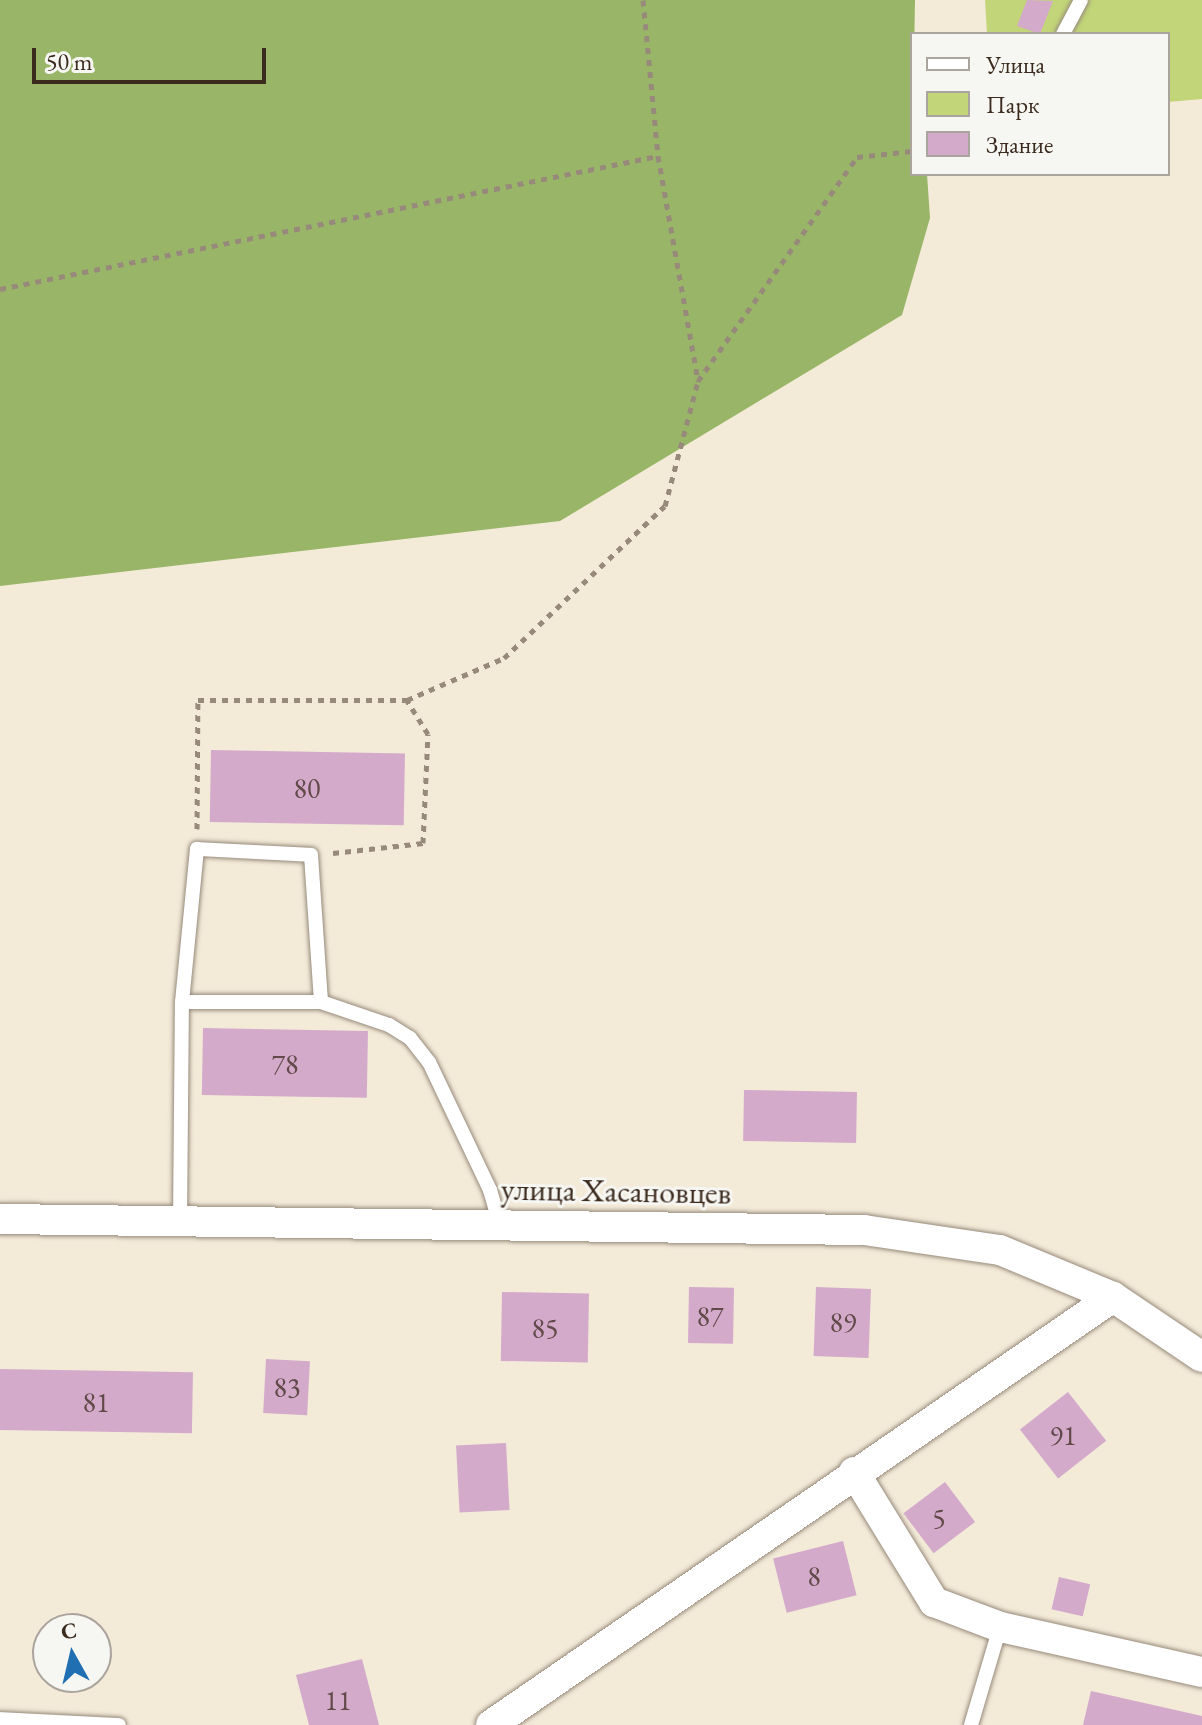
<!DOCTYPE html>
<meta charset="utf-8">
<style>
body{margin:0}
#map{position:relative;width:1202px;height:1725px;overflow:hidden;background:#f3ead8;font-family:"EB Garamond",serif}
div>[style]{position:absolute}
[style*='--x']{left:calc(var(--x)*1px);top:calc(var(--y)*1px);width:calc(var(--w)*1px);rotate:calc(var(--a)*1deg)}
.green>*{inset:0;background:#c2d578}
.forest>*{inset:0;background:#99b668}
.building>*{inset:0;background:#d4aacb;transform-origin:0 0}
.path>*{height:5px;margin-top:-2.5px;transform-origin:0;background:repeating-linear-gradient(90deg,#978a7b 0 6px,transparent 0 12px)}
.roads{filter:drop-shadow(0 0 2px #978a7b) drop-shadow(0 0 2px #978a7b)}
.lane>*{height:14px;margin:-7px;padding:0 7px;transform-origin:7px;border-radius:7px;background:#fff}
.street>*{height:30px;margin:-15px;padding:0 15px;transform-origin:15px;border-radius:15px;background:#fff}
span{translate:-50% -50%;white-space:nowrap;text-align:center;line-height:1.15;-webkit-text-stroke:6px #f6f6f2;paint-order:stroke}
.number-label{font-size:28px;color:#614a49}
.number-label span{-webkit-text-stroke-width:0}
.street-label{font-size:32px;color:#3b2a1e}
.legend{position:absolute;left:910px;top:32px;width:260px;height:144px;box-sizing:border-box;background:#f6f6f2;border:2px solid #aba49d;margin:0;padding:10px 14px;list-style:none;font-size:24px;color:#3b2a1e}
.legend li{display:flex;align-items:center;gap:16px;height:40px}
.legend b{width:40px;border:2px solid #aba49d}
.north{position:absolute;left:32px;top:1613px;width:80px;height:80px;box-sizing:border-box;background:#f6f6f2;border:2px solid #aba49d;border-radius:50%;rotate:352deg;font-size:22px;font-weight:700;line-height:32px;text-align:center;color:#3b2a1e}
.north::after{content:'';display:block;margin:auto;width:28px;height:36px;background:#1f6fb2;clip-path:polygon(50% 0,100% 100%,50% 72%,0 100%)}
.scale{position:absolute;left:32px;top:48px;width:234px;height:36px;box-sizing:border-box;border:4px solid #3b2a1e;border-top:0;padding-left:10px;font-size:24px;line-height:28px;white-space:nowrap;color:#3b2a1e;-webkit-text-stroke:6px #f6f6f2;paint-order:stroke}
</style>
<div id="map">
<div class="green">
<div style="clip-path:polygon(985px 0,1202px 0,1202px 99px,1168px 102px,1168px 34px,987px 34px)"></div>
</div>
<div class="forest">
<div style="clip-path:polygon(0 0,915px 0,912px 174px,927px 174px,930px 218px,902px 315px,560px 521px,0 586px)"></div>
</div>
<div class="building">
<div style="clip-path:polygon(1027px 0,1053px 1px,1040px 34px,1017px 26px)"></div>
<div style="left:211px;top:750px;width:194px;height:72px;rotate:1deg"></div>
<div style="left:203px;top:1028px;width:165px;height:67px;rotate:1deg"></div>
<div style="left:744px;top:1090px;width:113px;height:51px;rotate:1deg"></div>
<div style="left:689px;top:1287px;width:45px;height:56px;rotate:1deg"></div>
<div style="left:816px;top:1287px;width:55px;height:69px;rotate:2deg"></div>
<div style="left:502px;top:1292px;width:87px;height:69px;rotate:1deg"></div>
<div style="left:266px;top:1359px;width:44px;height:54px;rotate:3deg"></div>
<div style="left:0;top:1369px;width:193px;height:61px;rotate:1deg"></div>
<div style="left:1068px;top:1392px;width:62px;height:61px;rotate:52deg"></div>
<div style="left:506px;top:1443px;width:67px;height:50px;rotate:87deg"></div>
<div style="left:945px;top:1482px;width:50px;height:52px;rotate:53deg"></div>
<div style="left:843px;top:1541px;width:56px;height:72px;rotate:76deg"></div>
<div style="left:1059px;top:1577px;width:32px;height:33px;rotate:13deg"></div>
<div style="clip-path:polygon(362px 1659px,379px 1725px,309px 1725px,296px 1675px)"></div>
<div style="clip-path:polygon(1091px 1691px,1202px 1716px,1202px 1725px,1083px 1725px)"></div>
</div>
<div class="path">
<div style="--x:643;--y:0;--w:157;--a:84.5"></div>
<div style="--x:0;--y:289;--w:671;--a:-11.43"></div>
<div style="--x:658;--y:156;--w:229;--a:79.9"></div>
<div style="--x:698;--y:381;--w:275;--a:-54.6"></div>
<div style="--x:857;--y:157;--w:55;--a:-6.2"></div>
<div style="--x:197;--y:829;--w:129;--a:-89.6"></div>
<div style="--x:198;--y:700;--w:209;--a:0"></div>
<div style="--x:407;--y:700;--w:106;--a:-23.4"></div>
<div style="--x:504;--y:658;--w:221;--a:-43.4"></div>
<div style="--x:665;--y:506;--w:129;--a:-75.2"></div>
<div style="--x:333;--y:853;--w:91;--a:-6.3"></div>
<div style="--x:423;--y:843;--w:109;--a:-87.4"></div>
<div style="--x:428;--y:734;--w:40;--a:-122"></div>
</div>
<div class="roads">
<div class="lane">
<div style="--x:1063;--y:34;--w:38;--a:-62"></div>
<div style="--x:182;--y:1002;--w:139;--a:0"></div>
<div style="--x:180;--y:1223;--w:221;--a:-89.5"></div>
<div style="--x:182;--y:1002;--w:154;--a:-84.4"></div>
<div style="--x:197;--y:849;--w:114;--a:3"></div>
<div style="--x:311;--y:855;--w:147;--a:86.1"></div>
<div style="--x:321;--y:1002;--w:72;--a:18.7"></div>
<div style="--x:389;--y:1025;--w:25;--a:32"></div>
<div style="--x:410;--y:1038;--w:31;--a:52"></div>
<div style="--x:429;--y:1062;--w:142;--a:64.5"></div>
<div style="--x:490;--y:1190;--w:36;--a:74"></div>
<div style="--x:0;--y:1719;--w:119;--a:2.9"></div>
<div style="--x:971;--y:1725;--w:102;--a:-73.5"></div>
</div>
<div class="street">
<div style="--x:0;--y:1219;--w:864;--a:0.73"></div>
<div style="--x:864;--y:1230;--w:137;--a:8.4"></div>
<div style="--x:1000;--y:1250;--w:122;--a:22.6"></div>
<div style="--x:1113;--y:1297;--w:107;--a:34"></div>
<div style="--x:854;--y:1472;--w:153;--a:58.4"></div>
<div style="--x:934;--y:1602;--w:71;--a:20.7"></div>
<div style="--x:1000;--y:1627;--w:207;--a:12.6"></div>
<div style="--x:491;--y:1725;--w:755;--a:-34.53"></div>
</div>
</div>
<div class="number-label">
<span style="left:307px;top:788px">80</span>
<span style="left:285px;top:1064px">78</span>
<span style="left:710px;top:1316px">87</span>
<span style="left:843px;top:1322px">89</span>
<span style="left:545px;top:1328px">85</span>
<span style="left:287px;top:1387px">83</span>
<span style="left:96px;top:1402px">81</span>
<span style="left:1063px;top:1435px">91</span>
<span style="left:939px;top:1518px">5</span>
<span style="left:814px;top:1576px">8</span>
<span style="left:338px;top:1700px">11</span>
</div>
<div class="street-label">
<span style="left:616px;top:1191px;rotate:1deg">улица Хасановцев</span>
</div>
<ul class="legend">
<li><b style="height:10px;background:#fff"></b>Улица</li>
<li><b style="height:22px;background:#c2d578"></b>Парк</li>
<li><b style="height:22px;background:#d4aacb"></b>Здание</li>
</ul>
<div class="north">С</div>
<div class="scale">50 m</div>
</div>
